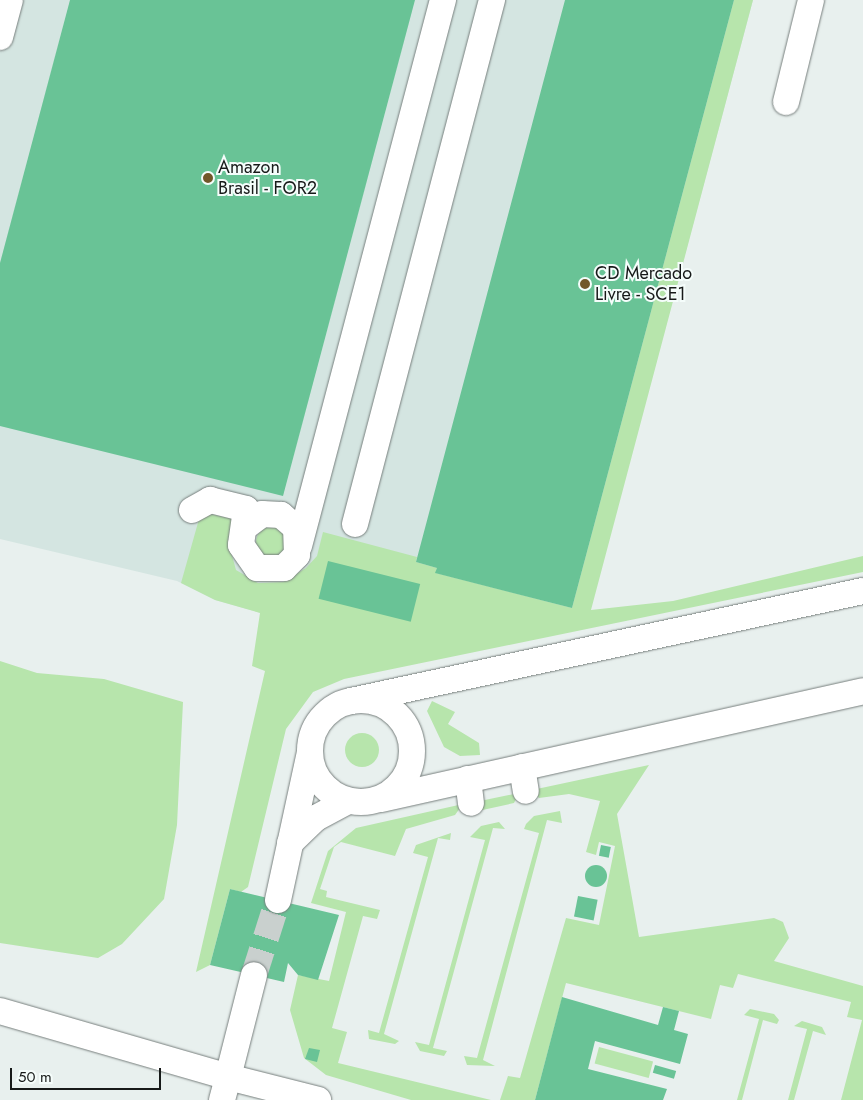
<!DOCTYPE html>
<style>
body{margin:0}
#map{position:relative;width:863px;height:1100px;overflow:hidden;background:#e8f0ee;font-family:Jost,sans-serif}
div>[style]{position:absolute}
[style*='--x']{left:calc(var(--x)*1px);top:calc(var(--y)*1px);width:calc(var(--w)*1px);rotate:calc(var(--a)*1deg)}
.built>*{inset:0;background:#d4e5e1}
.green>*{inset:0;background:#b7e5ac;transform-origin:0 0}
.round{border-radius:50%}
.building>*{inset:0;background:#69c396;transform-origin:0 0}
.minor-tunnel>*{height:26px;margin-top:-13px;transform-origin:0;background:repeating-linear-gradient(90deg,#c9d0ce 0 26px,transparent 0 39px)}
.roads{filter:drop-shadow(0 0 1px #777f7d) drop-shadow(0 0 1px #777f7d)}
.minor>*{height:26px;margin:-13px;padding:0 13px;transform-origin:13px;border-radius:13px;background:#fff}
.minor>.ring{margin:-13px;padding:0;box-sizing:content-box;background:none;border:26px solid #fff;border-radius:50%}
.dots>*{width:14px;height:14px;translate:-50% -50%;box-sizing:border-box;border:2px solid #f5fdfb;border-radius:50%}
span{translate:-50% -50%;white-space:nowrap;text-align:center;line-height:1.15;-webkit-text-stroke:4px #f5fdfb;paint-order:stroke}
.poi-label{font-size:18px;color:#171a19}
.left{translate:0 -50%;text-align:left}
.scale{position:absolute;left:10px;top:1068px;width:151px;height:22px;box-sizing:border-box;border:2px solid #171a19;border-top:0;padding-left:6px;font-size:15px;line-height:18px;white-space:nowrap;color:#171a19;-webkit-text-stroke:4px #f5fdfb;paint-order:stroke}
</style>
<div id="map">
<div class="built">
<div style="clip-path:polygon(0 0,753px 0,590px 610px,342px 636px,215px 600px,177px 581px,0 539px)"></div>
</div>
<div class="green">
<div style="clip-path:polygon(734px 0,753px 0,591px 610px,673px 601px,863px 556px,863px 572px,344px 679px,313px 692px,286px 729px,248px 887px,241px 892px,230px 889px,210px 965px,196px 972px,265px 671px,252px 666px,260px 613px,215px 600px,181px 583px,201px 512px,234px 519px,228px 541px,236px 570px,258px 583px,283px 582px,306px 568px,317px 556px,323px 532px,417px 557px,416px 562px,437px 568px,436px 573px,572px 608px)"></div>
<div class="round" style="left:256px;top:527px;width:30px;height:30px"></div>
<div style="clip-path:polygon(0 661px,37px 673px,104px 679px,183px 702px,177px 825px,164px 899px,122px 944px,98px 958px,0 943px)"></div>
<div style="clip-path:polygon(432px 701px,455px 712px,448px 724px,479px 743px,480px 755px,460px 756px,444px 747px,427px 711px)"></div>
<div class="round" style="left:345px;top:733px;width:34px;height:34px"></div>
<div style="clip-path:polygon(649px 765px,617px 814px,639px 937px,774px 918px,783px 922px,789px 938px,774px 961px,863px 986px,863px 1100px,841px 1100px,862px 1020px,847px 1017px,851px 1002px,738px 974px,733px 988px,720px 985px,711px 1019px,566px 983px,535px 1100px,500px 1100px,508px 1076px,520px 1078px,566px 918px,599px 925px,615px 846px,599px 842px,596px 855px,586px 852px,600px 801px,569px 794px,539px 798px,532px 790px)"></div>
<div style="clip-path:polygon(519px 793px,514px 803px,478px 811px,480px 801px)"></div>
<div style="clip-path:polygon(463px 804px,455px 815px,406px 829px,395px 856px,341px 842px,334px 847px,320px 889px,327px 891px,326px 897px,380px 910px,377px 919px,363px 916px,332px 1028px,347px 1032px,338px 1063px,491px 1100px,411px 1100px,326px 1075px,304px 1058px,290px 1010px,298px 975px,329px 981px,346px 912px,311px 903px,328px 851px,356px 828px)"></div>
<div style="clip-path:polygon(560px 811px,562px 823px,547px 820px,483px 1060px,495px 1066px,467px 1065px,464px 1056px,477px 1058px,539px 833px,524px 829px,526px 824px,534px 816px)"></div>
<div style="clip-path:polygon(499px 822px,505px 829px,493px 828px,433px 1048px,447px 1051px,444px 1056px,420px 1051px,415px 1042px,429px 1045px,485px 840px,470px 837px,481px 826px)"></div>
<div style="clip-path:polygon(451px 833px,450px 840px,438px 838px,384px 1034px,399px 1041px,395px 1044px,369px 1039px,368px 1030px,379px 1033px,428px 857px,413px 853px,416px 845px)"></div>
<div style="clip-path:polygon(750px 1009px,774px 1014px,779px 1020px,777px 1024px,763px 1020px,742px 1100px,737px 1100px,759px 1019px,744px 1015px)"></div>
<div style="clip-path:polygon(802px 1021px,822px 1027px,826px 1035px,813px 1031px,794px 1100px,788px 1100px,807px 1029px,794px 1026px)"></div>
<div style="left:599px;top:1047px;width:56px;height:17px;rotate:15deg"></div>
</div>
<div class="building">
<div style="clip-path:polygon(70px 0,415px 0,283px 496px,0 426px,0 263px)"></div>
<div style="clip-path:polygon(565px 0,734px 0,572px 608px,435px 573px,437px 568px,416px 562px)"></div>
<div style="left:328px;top:561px;width:95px;height:39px;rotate:14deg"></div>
<div style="left:601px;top:845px;width:10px;height:11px;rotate:11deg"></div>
<div class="round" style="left:585px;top:865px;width:22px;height:22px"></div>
<div style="clip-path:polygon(230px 889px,339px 915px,318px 980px,298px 975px,288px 963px,284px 982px,210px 965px)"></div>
<div style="left:578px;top:896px;width:20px;height:21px;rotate:11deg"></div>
<div style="clip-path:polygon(562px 997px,658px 1025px,663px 1007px,679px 1011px,674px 1030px,688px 1034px,680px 1064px,595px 1041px,588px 1069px,667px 1089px,663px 1100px,535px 1100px)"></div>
<div style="clip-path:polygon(309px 1048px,320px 1050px,317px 1062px,305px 1059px)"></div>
<div style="left:655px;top:1065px;width:22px;height:8px;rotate:16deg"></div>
</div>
<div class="minor-tunnel">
<div style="--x:254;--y:975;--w:79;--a:-72.3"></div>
</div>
<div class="roads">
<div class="minor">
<div style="--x:0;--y:37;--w:38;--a:-75"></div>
<div style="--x:786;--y:102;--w:105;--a:-76.2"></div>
<div style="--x:192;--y:510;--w:21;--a:-29"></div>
<div style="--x:210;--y:500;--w:37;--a:14"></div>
<div style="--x:246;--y:509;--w:36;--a:98"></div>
<div style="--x:241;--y:545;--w:28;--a:55"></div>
<div style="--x:257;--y:568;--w:27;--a:0"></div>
<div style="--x:284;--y:568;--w:18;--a:-45"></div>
<div style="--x:297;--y:555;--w:27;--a:-92"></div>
<div style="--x:296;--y:528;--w:20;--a:-139"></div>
<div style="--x:281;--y:515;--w:19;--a:-177"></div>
<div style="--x:262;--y:514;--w:20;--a:143"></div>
<div style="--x:355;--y:524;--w:542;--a:-75.35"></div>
<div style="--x:299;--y:546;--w:565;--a:-75.23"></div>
<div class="ring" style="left:310px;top:700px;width:76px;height:76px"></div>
<div style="--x:351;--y:701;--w:524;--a:-12.13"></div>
<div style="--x:522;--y:767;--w:24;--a:81"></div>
<div style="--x:468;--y:779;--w:24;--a:83"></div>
<div style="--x:381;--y:799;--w:494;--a:-12.6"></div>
<div style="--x:290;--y:843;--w:36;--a:-44"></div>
<div style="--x:316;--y:818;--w:36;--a:-28"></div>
<div style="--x:278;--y:900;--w:151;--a:-77.8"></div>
<div style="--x:0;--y:1011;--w:237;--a:16.1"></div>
<div style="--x:228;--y:1077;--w:105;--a:-75.7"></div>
<div style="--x:222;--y:1100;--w:24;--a:-75"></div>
<div style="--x:228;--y:1077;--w:93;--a:14.3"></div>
</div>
</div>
<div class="dots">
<div style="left:208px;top:178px;background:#725729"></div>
<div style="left:585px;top:284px;background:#725729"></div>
</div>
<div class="poi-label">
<span class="left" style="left:218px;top:178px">Amazon<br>Brasil - FOR2</span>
<span class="left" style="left:595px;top:284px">CD Mercado<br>Livre - SCE1</span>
</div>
<div class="scale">50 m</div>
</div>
